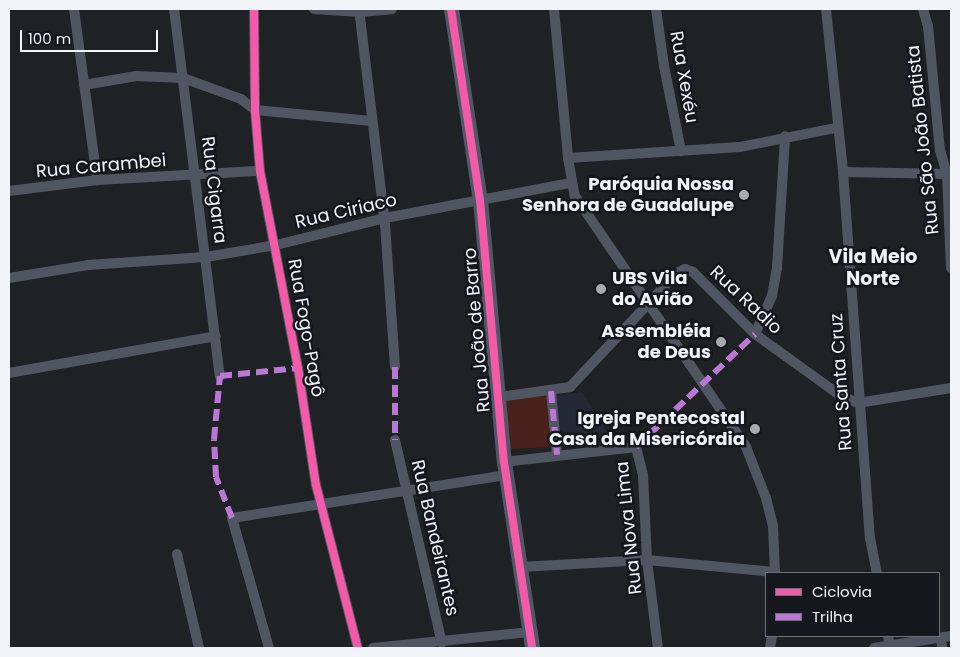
<!DOCTYPE html>
<meta charset="utf-8">
<style>
body{margin:0}
#map{position:relative;width:960px;height:657px;overflow:hidden;background:#1f2225;font-family:Poppins,sans-serif}
div>[style]{position:absolute}
[style*='--x']{left:calc(var(--x)*1px);top:calc(var(--y)*1px);width:calc(var(--w)*1px);rotate:calc(var(--a)*1deg)}
.built>*{inset:0;background:#222934}
.green>*{inset:0;background:#49201b;transform-origin:0 0}
.street>*{height:10px;margin:-5px;padding:0 5px;transform-origin:5px;border-radius:5px;background:#505661}
.secondary>*{height:15px;margin:-7.5px;padding:0 7.5px;transform-origin:7.5px;border-radius:7.5px;background:#505866}
.quiet>*{height:6px;margin-top:-3px;transform-origin:0;background:repeating-linear-gradient(90deg,#ba77d6 0 12px,transparent 0 18px)}
.cycleway>*{height:8px;margin:-4px;padding:0 4px;transform-origin:4px;border-radius:4px;background:#f35aa7}
.dots>*{width:14px;height:14px;translate:-50% -50%;box-sizing:border-box;border:2px solid #14171e;border-radius:50%}
span{translate:-50% -50%;white-space:nowrap;text-align:center;line-height:1.15;-webkit-text-stroke:5px #14171e;paint-order:stroke}
.street-label{font-size:18px;color:#f1f4f8}
.poi-label{font-size:18px;color:#f1f4f8;font-weight:700}
.right{translate:-100% -50%;text-align:right}
.left{translate:0 -50%;text-align:left}
.neighbourhood-label{font-size:19px;color:#f1f4f8;font-weight:700}
.frame{position:absolute;inset:0;border:10px solid #f1f4f8;pointer-events:none}
.legend{position:absolute;left:765px;top:572px;width:175px;height:65px;box-sizing:border-box;background:#14171e;border:1px solid #6c6f75;margin:0;padding:6px 9px;list-style:none;font-size:15px;color:#f1f4f8}
.legend li{display:flex;align-items:center;gap:10px;height:25px}
.legend b{width:25px;border:1px solid #6c6f75}
.scale{position:absolute;left:20px;top:30px;width:138px;height:22px;box-sizing:border-box;border:2px solid #f1f4f8;border-top:0;padding-left:6px;font-size:15px;line-height:18px;white-space:nowrap;color:#f1f4f8;-webkit-text-stroke:4px #14171e;paint-order:stroke}
</style>
<div id="map">
<div class="built">
<div style="clip-path:polygon(582px 392px,614px 442px,568px 446px,567px 433px,556px 427px,555px 396px)"></div>
</div>
<div class="green">
<div style="left:551px;top:396px;width:51px;height:48px;rotate:87deg"></div>
</div>
<div class="street">
<div style="--x:74;--y:9;--w:173;--a:82.3"></div>
<div style="--x:174;--y:9;--w:370;--a:82.9"></div>
<div style="--x:254;--y:9;--w:101;--a:89.4"></div>
<div style="--x:255;--y:110;--w:61;--a:85.3"></div>
<div style="--x:260;--y:171;--w:201;--a:79.1"></div>
<div style="--x:298;--y:368;--w:118;--a:81.3"></div>
<div style="--x:316;--y:485;--w:168;--a:75.6"></div>
<div style="--x:314;--y:9;--w:46;--a:3.7"></div>
<div style="--x:360;--y:12;--w:32;--a:-5"></div>
<div style="--x:359;--y:9;--w:217;--a:83.1"></div>
<div style="--x:385;--y:224;--w:143;--a:86"></div>
<div style="--x:554;--y:9;--w:150;--a:84.6"></div>
<div style="--x:568;--y:158;--w:39;--a:80"></div>
<div style="--x:575;--y:196;--w:304;--a:55.7"></div>
<div style="--x:746;--y:447;--w:55;--a:68.6"></div>
<div style="--x:766;--y:498;--w:29;--a:76"></div>
<div style="--x:773;--y:526;--w:47;--a:87.6"></div>
<div style="--x:656;--y:9;--w:58;--a:82"></div>
<div style="--x:664;--y:66;--w:87;--a:78.7"></div>
<div style="--x:826;--y:9;--w:164;--a:84"></div>
<div style="--x:843;--y:172;--w:367;--a:85.8"></div>
<div style="--x:870;--y:538;--w:36;--a:79"></div>
<div style="--x:923;--y:9;--w:18;--a:74"></div>
<div style="--x:928;--y:26;--w:125;--a:84.5"></div>
<div style="--x:940;--y:150;--w:25;--a:74"></div>
<div style="--x:947;--y:174;--w:94;--a:87.6"></div>
<div style="--x:84;--y:85;--w:53;--a:-9.8"></div>
<div style="--x:136;--y:76;--w:47;--a:2.4"></div>
<div style="--x:183;--y:78;--w:62;--a:19.9"></div>
<div style="--x:241;--y:99;--w:18;--a:38"></div>
<div style="--x:255;--y:110;--w:117;--a:5.4"></div>
<div style="--x:568;--y:158;--w:172;--a:-3.7"></div>
<div style="--x:740;--y:147;--w:98;--a:-11.2"></div>
<div style="--x:843;--y:172;--w:108;--a:1.1"></div>
<div style="--x:9;--y:191;--w:89;--a:-7.1"></div>
<div style="--x:97;--y:180;--w:163;--a:-3.2"></div>
<div style="--x:9;--y:278;--w:80;--a:-9.3"></div>
<div style="--x:88;--y:265;--w:118;--a:-3.9"></div>
<div style="--x:206;--y:257;--w:71;--a:-9.7"></div>
<div style="--x:276;--y:245;--w:112;--a:-13.9"></div>
<div style="--x:385;--y:218;--w:189;--a:-10.7"></div>
<div style="--x:755;--y:334;--w:42;--a:-65.9"></div>
<div style="--x:772;--y:296;--w:28;--a:-80"></div>
<div style="--x:777;--y:268;--w:132;--a:-86.5"></div>
<div style="--x:9;--y:373;--w:210;--a:-10.1"></div>
<div style="--x:551;--y:391;--w:64;--a:84.6"></div>
<div style="--x:499;--y:397;--w:72;--a:-8"></div>
<div style="--x:570;--y:387;--w:156;--a:-46.8"></div>
<div style="--x:677;--y:273;--w:9;--a:-27"></div>
<div style="--x:685;--y:269;--w:9;--a:21"></div>
<div style="--x:693;--y:272;--w:88;--a:45"></div>
<div style="--x:755;--y:334;--w:106;--a:35.8"></div>
<div style="--x:841;--y:396;--w:18;--a:22"></div>
<div style="--x:858;--y:403;--w:94;--a:-9.2"></div>
<div style="--x:395;--y:440;--w:208;--a:77"></div>
<div style="--x:504;--y:462;--w:133;--a:-6.5"></div>
<div style="--x:636;--y:447;--w:29;--a:76"></div>
<div style="--x:643;--y:475;--w:85;--a:87.3"></div>
<div style="--x:647;--y:560;--w:89;--a:82.9"></div>
<div style="--x:177;--y:554;--w:97;--a:76.8"></div>
<div style="--x:520;--y:567;--w:127;--a:-3.2"></div>
<div style="--x:647;--y:560;--w:129;--a:5.4"></div>
<div style="--x:888;--y:636;--w:10;--a:79"></div>
<div style="--x:941;--y:638;--w:10;--a:84"></div>
<div style="--x:269;--y:648;--w:135;--a:-105.9"></div>
<div style="--x:232;--y:518;--w:277;--a:-8.9"></div>
<div style="--x:373;--y:648;--w:158;--a:-5.8"></div>
<div style="--x:770;--y:648;--w:12;--a:-81"></div>
<div style="--x:874;--y:648;--w:78;--a:-8.9"></div>
</div>
<div class="secondary">
<div style="--x:451;--y:9;--w:193;--a:81.4"></div>
<div style="--x:480;--y:200;--w:263;--a:84.8"></div>
<div style="--x:504;--y:462;--w:188;--a:81.4"></div>
</div>
<div class="quiet">
<div style="--x:395;--y:367;--w:73;--a:90"></div>
<div style="--x:551;--y:391;--w:64;--a:84.6"></div>
<div style="--x:636;--y:447;--w:164;--a:-43.5"></div>
<div style="--x:232;--y:518;--w:44;--a:-111.3"></div>
<div style="--x:216;--y:477;--w:38;--a:-93"></div>
<div style="--x:214;--y:439;--w:63;--a:-84.6"></div>
<div style="--x:220;--y:376;--w:78;--a:-5.9"></div>
</div>
<div class="cycleway">
<div style="--x:254;--y:9;--w:101;--a:89.4"></div>
<div style="--x:255;--y:110;--w:61;--a:85.3"></div>
<div style="--x:260;--y:171;--w:201;--a:79.1"></div>
<div style="--x:298;--y:368;--w:118;--a:81.3"></div>
<div style="--x:316;--y:485;--w:168;--a:75.6"></div>
<div style="--x:451;--y:9;--w:193;--a:81.4"></div>
<div style="--x:480;--y:200;--w:263;--a:84.8"></div>
<div style="--x:504;--y:462;--w:188;--a:81.4"></div>
</div>
<div class="dots">
<div style="left:744px;top:195px;background:#a8aaae"></div>
<div style="left:601px;top:289px;background:#a8aaae"></div>
<div style="left:721px;top:342px;background:#a8aaae"></div>
<div style="left:755px;top:429px;background:#a8aaae"></div>
</div>
<div class="street-label">
<span style="left:684px;top:77px;rotate:80deg">Rua Xexéu</span>
<span style="left:923px;top:140px;rotate:-96deg">Rua São João Batista</span>
<span style="left:101px;top:166px;rotate:-5deg">Rua Carambei</span>
<span style="left:214px;top:190px;rotate:83deg">Rua Cigarra</span>
<span style="left:346px;top:211px;rotate:-13deg">Rua Ciriaco</span>
<span style="left:746px;top:300px;rotate:43deg">Rua Radio</span>
<span style="left:306px;top:328px;rotate:80deg">Rua Fogo-Pagô</span>
<span style="left:477px;top:330px;rotate:-95deg">Rua João de Barro</span>
<span style="left:841px;top:382px;rotate:-94deg">Rua Santa Cruz</span>
<span style="left:629px;top:528px;rotate:-96deg">Rua Nova Lima</span>
<span style="left:435px;top:538px;rotate:77deg">Rua Bandeirantes</span>
</div>
<div class="poi-label">
<span class="right" style="left:734px;top:195px">Paróquia Nossa<br>Senhora de Guadalupe</span>
<span class="left" style="left:612px;top:289px">UBS Vila<br>do Avião</span>
<span class="right" style="left:711px;top:342px">Assembléia<br>de Deus</span>
<span class="right" style="left:745px;top:429px">Igreja Pentecostal<br>Casa da Misericórdia</span>
</div>
<div class="neighbourhood-label">
<span style="left:873px;top:268px">Vila Meio<br>Norte</span>
</div>
<div class="frame"></div>
<ul class="legend">
<li><b style="height:6px;background:#f35aa7"></b>Ciclovia</li>
<li><b style="height:6px;background:#ba77d6"></b>Trilha</li>
</ul>
<div class="scale">100 m</div>
</div>
